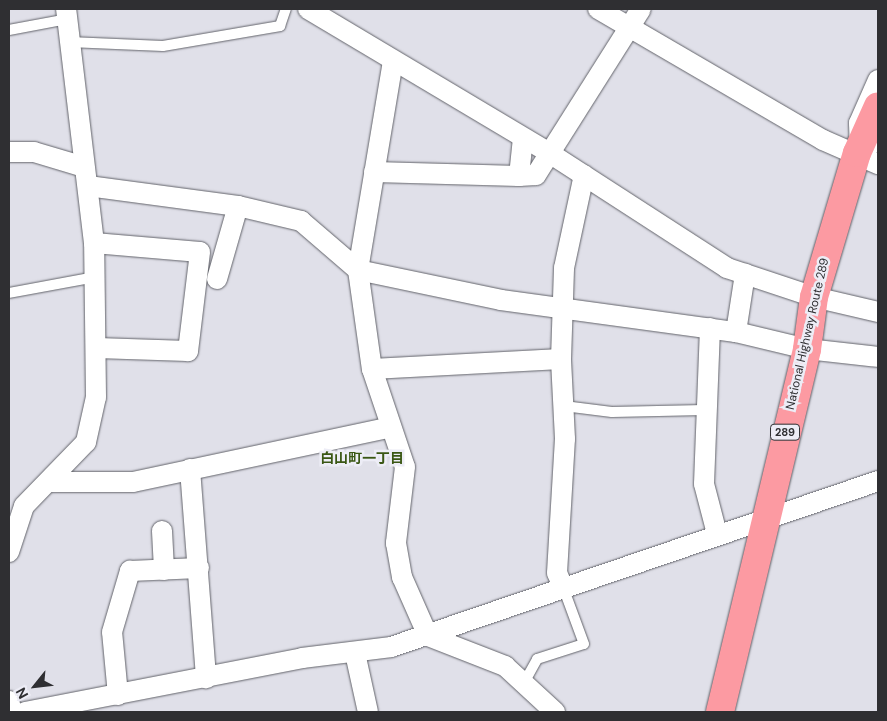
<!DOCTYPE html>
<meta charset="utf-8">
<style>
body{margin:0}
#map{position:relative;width:887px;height:721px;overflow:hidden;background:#e0e0e9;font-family:"DM Sans","Noto Sans JP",sans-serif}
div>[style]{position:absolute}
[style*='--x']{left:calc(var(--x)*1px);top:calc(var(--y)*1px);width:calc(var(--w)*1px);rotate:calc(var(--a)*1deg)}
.roads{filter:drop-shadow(0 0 1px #62636a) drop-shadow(0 0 1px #62636a)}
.lane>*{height:10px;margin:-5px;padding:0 5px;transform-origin:5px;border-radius:5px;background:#fff}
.street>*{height:20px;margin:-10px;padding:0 10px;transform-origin:10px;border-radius:10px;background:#fff}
.highway>*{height:28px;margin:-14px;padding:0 14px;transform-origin:14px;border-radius:14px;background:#fc9aa2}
span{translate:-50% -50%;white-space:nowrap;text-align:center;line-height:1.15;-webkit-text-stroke:5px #ededf6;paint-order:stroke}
.shield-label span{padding:1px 4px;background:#ededf6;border:1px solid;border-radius:4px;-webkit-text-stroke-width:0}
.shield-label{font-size:11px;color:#2f2f32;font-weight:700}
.street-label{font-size:12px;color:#2f2f32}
.neighbourhood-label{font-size:14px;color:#3a5714;font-weight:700}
.frame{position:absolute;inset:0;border:10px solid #2f2f32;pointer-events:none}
.north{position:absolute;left:10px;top:661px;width:50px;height:50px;-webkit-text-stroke:4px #ededf6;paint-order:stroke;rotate:241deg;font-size:14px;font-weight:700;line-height:20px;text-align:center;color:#2f2f32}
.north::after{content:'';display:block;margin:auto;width:18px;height:22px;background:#2f2f32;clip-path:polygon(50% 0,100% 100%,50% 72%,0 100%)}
</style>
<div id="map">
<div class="roads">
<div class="lane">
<div style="--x:9;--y:30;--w:59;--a:-10.7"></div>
<div style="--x:69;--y:42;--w:94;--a:2.4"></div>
<div style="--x:163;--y:46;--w:119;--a:-9.7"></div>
<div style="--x:280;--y:26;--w:18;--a:-71"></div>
<div style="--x:9;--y:293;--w:87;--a:-10.5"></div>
<div style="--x:564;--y:406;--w:48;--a:7.1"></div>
<div style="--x:612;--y:412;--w:92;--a:-1.2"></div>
<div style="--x:525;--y:681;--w:25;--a:-61"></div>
<div style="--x:537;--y:659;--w:49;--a:-17.7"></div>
<div style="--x:584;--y:644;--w:61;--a:-110.2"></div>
</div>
<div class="street">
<div style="--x:308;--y:9;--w:283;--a:30.8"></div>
<div style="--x:551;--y:154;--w:210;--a:32.9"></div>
<div style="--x:727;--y:268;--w:92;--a:18.4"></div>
<div style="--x:814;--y:297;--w:66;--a:13.2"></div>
<div style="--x:598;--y:9;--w:260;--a:30.2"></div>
<div style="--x:823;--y:140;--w:60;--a:23.6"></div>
<div style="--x:393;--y:61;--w:212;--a:99.5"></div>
<div style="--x:358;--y:270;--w:100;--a:82"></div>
<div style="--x:372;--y:369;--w:103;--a:71.4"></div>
<div style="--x:405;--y:467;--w:77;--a:96.8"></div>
<div style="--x:396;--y:543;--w:35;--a:80"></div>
<div style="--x:402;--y:577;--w:64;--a:66.2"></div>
<div style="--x:878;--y:80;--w:47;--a:113.8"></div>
<div style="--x:859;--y:123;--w:24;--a:88"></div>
<div style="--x:860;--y:147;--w:19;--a:-18"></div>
<div style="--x:9;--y:152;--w:25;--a:0"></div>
<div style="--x:34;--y:152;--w:52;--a:16.7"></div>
<div style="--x:374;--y:172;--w:145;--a:1.6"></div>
<div style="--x:519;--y:176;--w:38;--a:-84"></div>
<div style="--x:519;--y:176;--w:17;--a:-3"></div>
<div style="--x:536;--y:175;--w:196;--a:-57.7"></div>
<div style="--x:88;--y:186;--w:151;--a:7.6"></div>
<div style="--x:238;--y:206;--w:65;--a:13.4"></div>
<div style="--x:301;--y:221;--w:75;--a:40.7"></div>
<div style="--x:358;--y:270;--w:146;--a:11.8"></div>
<div style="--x:501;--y:300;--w:237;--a:7.8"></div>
<div style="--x:736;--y:332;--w:73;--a:13.5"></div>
<div style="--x:807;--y:349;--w:71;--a:6.4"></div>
<div style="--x:94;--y:243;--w:106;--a:4.9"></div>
<div style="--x:200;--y:252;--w:100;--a:96.9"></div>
<div style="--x:188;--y:351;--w:91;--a:-178.1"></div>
<div style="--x:217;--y:279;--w:76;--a:-74"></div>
<div style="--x:710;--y:328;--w:156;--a:92.2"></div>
<div style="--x:704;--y:484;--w:52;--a:75.4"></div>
<div style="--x:736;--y:332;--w:59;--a:-81.2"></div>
<div style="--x:372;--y:369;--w:189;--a:-3"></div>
<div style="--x:190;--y:469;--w:210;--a:85.6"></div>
<div style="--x:50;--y:482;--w:83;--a:0"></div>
<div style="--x:133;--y:482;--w:264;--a:-12"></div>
<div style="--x:162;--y:531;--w:39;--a:87"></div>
<div style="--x:9;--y:552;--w:48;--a:-71.9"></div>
<div style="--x:24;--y:506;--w:89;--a:-45.9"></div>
<div style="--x:86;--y:442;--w:46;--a:-77.5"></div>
<div style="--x:96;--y:397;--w:154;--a:-90.7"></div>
<div style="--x:94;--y:243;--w:236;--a:-96.8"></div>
<div style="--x:563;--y:587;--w:15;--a:-113"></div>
<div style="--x:557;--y:573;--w:134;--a:-86.6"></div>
<div style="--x:565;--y:439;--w:80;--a:-92.9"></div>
<div style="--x:561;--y:359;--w:91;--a:-88.1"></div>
<div style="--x:564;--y:268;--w:95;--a:-77.9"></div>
<div style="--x:428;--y:636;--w:83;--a:21.3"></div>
<div style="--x:505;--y:666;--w:68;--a:42.6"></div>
<div style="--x:355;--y:653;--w:60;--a:77.6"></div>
<div style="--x:118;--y:695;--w:63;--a:-95.4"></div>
<div style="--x:112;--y:632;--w:64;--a:-73.6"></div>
<div style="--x:130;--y:571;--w:69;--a:-2.5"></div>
<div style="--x:9;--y:701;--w:11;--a:75"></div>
<div style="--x:25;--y:712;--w:282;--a:-11"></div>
<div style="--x:302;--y:658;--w:90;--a:-7"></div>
<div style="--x:391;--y:647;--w:515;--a:-18.82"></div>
</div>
<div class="highway">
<div style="--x:720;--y:712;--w:373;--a:-76.5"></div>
<div style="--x:807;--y:349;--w:52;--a:-82.3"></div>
<div style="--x:814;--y:297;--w:150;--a:-73.4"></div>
<div style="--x:857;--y:153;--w:51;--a:-65.9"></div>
</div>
</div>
<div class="shield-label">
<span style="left:785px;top:432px">289</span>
</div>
<div class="street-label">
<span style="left:808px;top:334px;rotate:-77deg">National Highway Route 289</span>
</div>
<div class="neighbourhood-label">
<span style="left:362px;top:458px">白山町一丁目</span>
</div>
<div class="frame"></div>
<div class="north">N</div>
</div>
